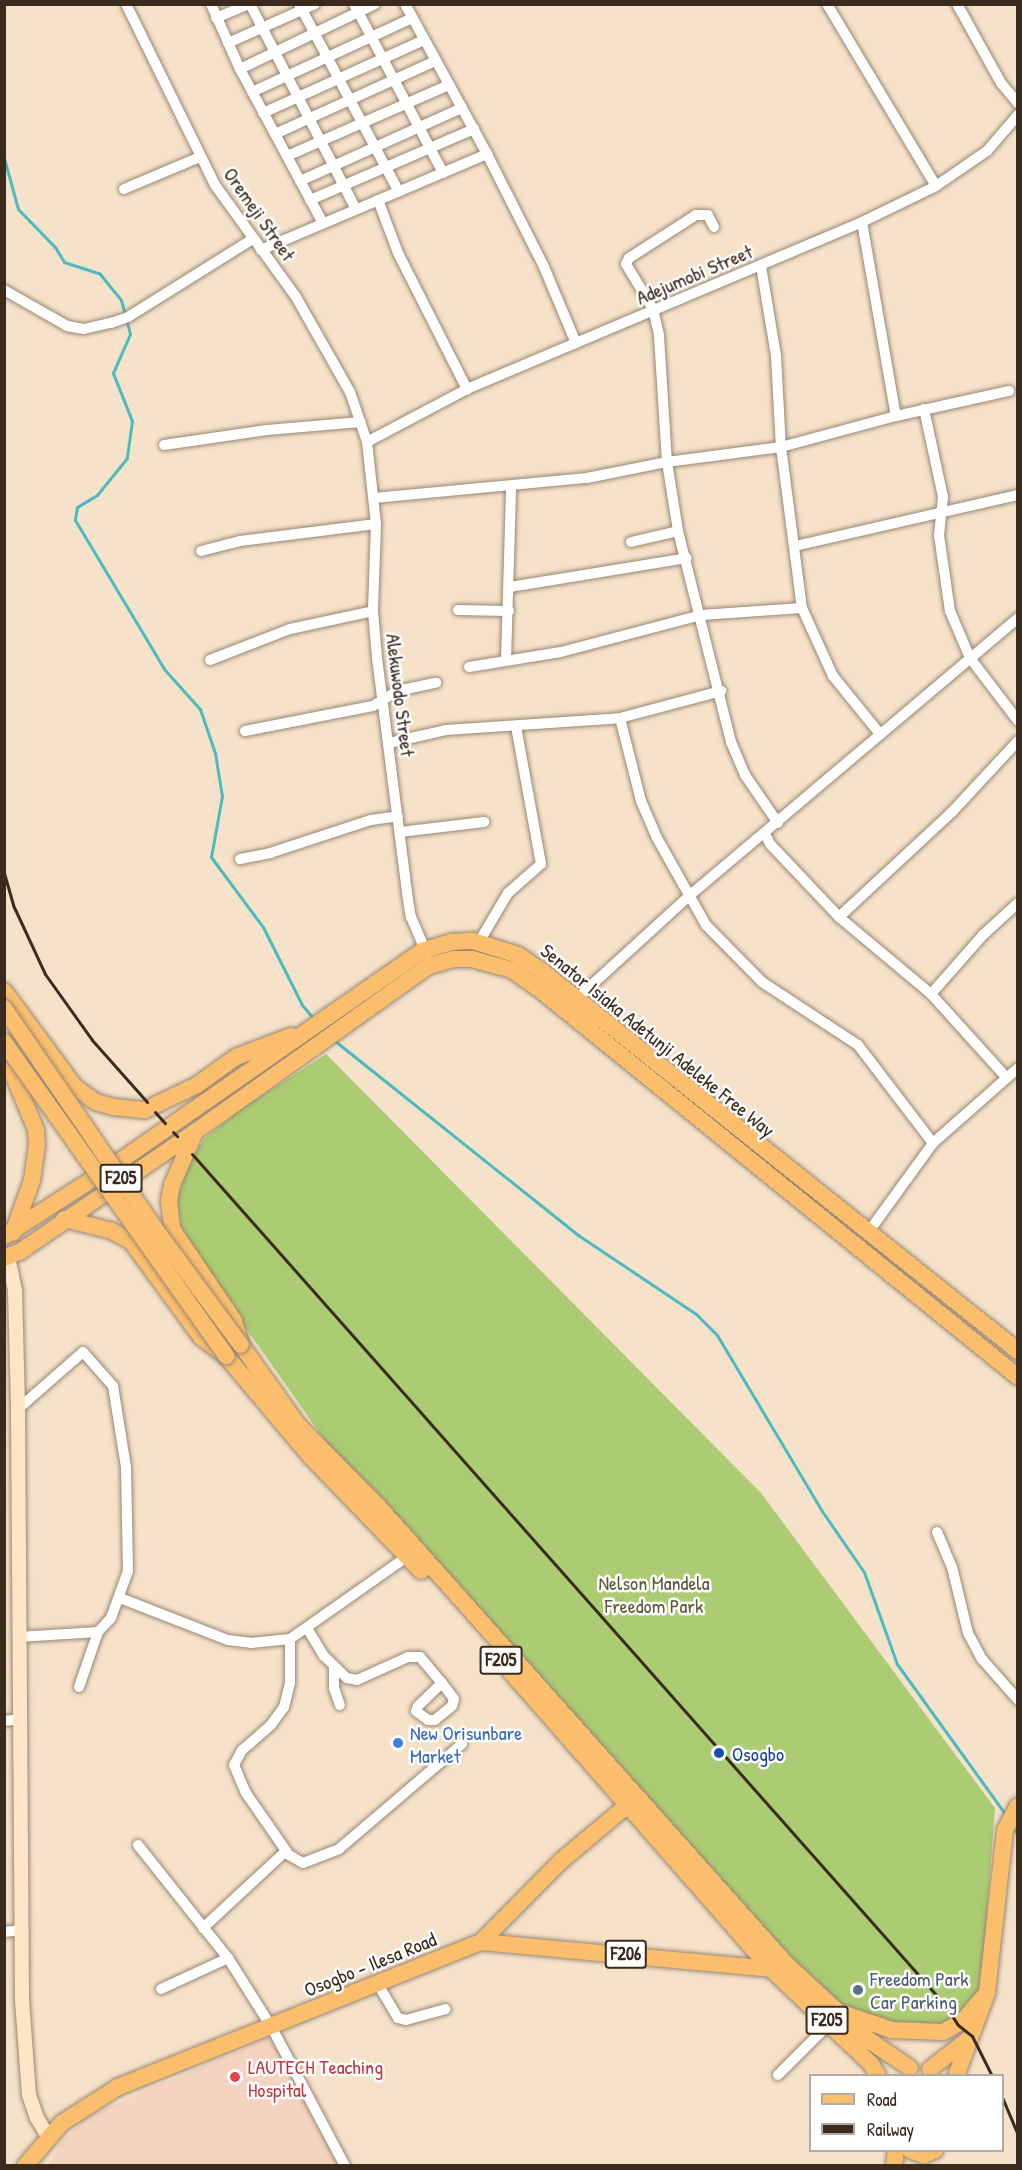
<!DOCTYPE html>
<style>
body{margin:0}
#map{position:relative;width:1022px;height:2170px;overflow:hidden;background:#f5e2c9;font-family:"Patrick Hand",sans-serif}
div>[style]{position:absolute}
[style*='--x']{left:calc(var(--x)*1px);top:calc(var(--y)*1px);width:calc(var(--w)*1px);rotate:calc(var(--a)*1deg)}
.built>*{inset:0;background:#f4d3c0}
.green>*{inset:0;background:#accc73}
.stream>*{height:3px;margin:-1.5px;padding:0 1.5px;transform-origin:1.5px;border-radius:1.5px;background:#4bbac1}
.roads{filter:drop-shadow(0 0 2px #988674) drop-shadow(0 0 2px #988674)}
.street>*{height:10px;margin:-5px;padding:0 5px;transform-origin:5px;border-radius:5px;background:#fff}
.secondary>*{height:14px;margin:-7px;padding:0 7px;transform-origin:7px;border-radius:7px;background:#fde5c5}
.primary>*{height:16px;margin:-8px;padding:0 8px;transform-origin:8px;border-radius:8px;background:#fabe6d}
.rail>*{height:3px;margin:-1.5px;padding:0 1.5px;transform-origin:1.5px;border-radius:1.5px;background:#3b2a1e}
.bridges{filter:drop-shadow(0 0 2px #988674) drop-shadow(0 0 2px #988674)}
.primary-bridge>*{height:16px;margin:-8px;padding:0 8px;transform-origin:8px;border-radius:8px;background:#fabe6d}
.dots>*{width:16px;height:16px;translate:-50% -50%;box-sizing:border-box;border:3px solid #fff;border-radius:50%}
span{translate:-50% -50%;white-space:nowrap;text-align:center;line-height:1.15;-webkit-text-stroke:5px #fff;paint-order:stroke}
.shield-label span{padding:2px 4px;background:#fff;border:2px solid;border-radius:4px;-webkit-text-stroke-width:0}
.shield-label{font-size:18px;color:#3b2a1e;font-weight:700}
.street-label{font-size:20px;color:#3b2a1e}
.park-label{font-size:20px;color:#5d5b38}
.shop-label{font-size:20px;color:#366cbe}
.left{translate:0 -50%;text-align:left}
.transit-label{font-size:20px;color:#164399}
.service-label{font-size:20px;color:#4e5e75}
.health-label{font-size:20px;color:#be3a42}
.frame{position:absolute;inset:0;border:6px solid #3b2a1e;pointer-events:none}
.legend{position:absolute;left:809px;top:2074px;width:195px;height:78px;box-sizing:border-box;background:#fff;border:2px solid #b1aaa5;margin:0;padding:8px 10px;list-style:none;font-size:18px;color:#3b2a1e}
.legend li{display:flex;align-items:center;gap:12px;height:30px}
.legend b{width:30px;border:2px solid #b1aaa5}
</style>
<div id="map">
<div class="built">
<div style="clip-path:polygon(271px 2037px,340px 2165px,48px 2166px,60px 2144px,87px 2116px)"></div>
</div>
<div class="green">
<div style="clip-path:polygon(326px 1054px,761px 1493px,995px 1808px,979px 2016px,952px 2034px,892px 2029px,834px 2007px,333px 1452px,184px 1240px,177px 1205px,181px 1177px,203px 1140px,238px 1111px)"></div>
</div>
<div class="stream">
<div style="--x:4;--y:158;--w:53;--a:74.6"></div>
<div style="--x:18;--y:209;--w:53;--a:45.8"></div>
<div style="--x:55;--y:247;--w:17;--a:59"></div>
<div style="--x:64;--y:262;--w:38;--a:18"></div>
<div style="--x:100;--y:274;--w:33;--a:51"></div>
<div style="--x:121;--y:300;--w:35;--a:75"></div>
<div style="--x:130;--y:334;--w:43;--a:113.6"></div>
<div style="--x:113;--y:373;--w:52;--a:68.4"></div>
<div style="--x:132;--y:421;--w:37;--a:98"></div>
<div style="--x:127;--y:458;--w:48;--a:129"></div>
<div style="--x:97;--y:495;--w:23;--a:149"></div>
<div style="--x:77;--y:507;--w:13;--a:99"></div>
<div style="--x:75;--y:520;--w:174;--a:59.1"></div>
<div style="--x:164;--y:669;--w:54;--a:48"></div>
<div style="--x:200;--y:709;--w:46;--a:71.2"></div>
<div style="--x:215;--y:753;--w:44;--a:80.8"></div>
<div style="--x:222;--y:796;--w:62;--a:100.2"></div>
<div style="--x:211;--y:857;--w:87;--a:53.4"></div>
<div style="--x:263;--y:927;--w:87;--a:63.4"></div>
<div style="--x:302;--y:1005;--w:18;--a:49"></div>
<div style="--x:335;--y:1041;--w:311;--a:38.6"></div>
<div style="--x:578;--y:1235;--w:142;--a:33.8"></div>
<div style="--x:696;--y:1314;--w:30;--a:45"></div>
<div style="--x:717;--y:1335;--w:205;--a:59.2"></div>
<div style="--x:822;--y:1511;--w:74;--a:55.5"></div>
<div style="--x:864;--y:1572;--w:98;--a:70.3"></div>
<div style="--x:897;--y:1664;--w:186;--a:54.2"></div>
<div style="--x:1012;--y:1826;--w:11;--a:56"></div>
</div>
<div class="roads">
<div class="street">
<div style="--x:126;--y:4;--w:202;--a:63.8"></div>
<div style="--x:215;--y:185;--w:138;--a:54.1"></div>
<div style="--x:296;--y:297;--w:109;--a:60.4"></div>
<div style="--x:350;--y:392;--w:53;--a:71.2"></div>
<div style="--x:367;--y:442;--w:82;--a:83.7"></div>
<div style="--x:376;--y:524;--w:87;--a:92"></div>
<div style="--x:373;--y:611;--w:47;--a:85.1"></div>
<div style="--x:377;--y:658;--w:237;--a:82.7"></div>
<div style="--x:407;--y:893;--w:24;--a:81"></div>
<div style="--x:411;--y:917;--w:40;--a:66.6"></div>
<div style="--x:211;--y:4;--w:71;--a:66"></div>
<div style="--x:240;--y:69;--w:175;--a:61.7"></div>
<div style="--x:250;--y:4;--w:231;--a:62.7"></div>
<div style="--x:299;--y:4;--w:211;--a:62"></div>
<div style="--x:354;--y:4;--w:191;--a:62.2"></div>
<div style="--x:405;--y:4;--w:171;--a:61.3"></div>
<div style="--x:487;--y:154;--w:127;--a:63.2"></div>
<div style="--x:544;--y:267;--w:82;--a:67.2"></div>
<div style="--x:827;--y:4;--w:212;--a:59.1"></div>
<div style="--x:957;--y:4;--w:90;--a:60.9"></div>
<div style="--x:1001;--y:83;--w:26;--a:50"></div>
<div style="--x:216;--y:18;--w:36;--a:-23"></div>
<div style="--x:228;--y:43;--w:95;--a:-24.1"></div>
<div style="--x:240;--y:69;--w:150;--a:-25.7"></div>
<div style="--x:252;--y:92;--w:176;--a:-24.8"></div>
<div style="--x:263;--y:113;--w:177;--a:-24.4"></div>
<div style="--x:275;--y:134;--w:176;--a:-24.5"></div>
<div style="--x:287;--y:156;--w:177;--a:-23.7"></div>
<div style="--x:300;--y:181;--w:178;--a:-24.3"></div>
<div style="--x:124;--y:189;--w:82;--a:-22.8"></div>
<div style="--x:310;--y:200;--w:179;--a:-23.4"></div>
<div style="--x:378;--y:200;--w:57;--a:69.3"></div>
<div style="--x:398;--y:253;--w:153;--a:63.1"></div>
<div style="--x:862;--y:222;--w:197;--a:80.1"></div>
<div style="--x:714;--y:227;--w:13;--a:-117"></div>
<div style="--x:708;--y:215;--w:12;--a:180"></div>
<div style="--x:696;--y:215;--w:80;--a:147.3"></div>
<div style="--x:629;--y:258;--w:7;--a:117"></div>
<div style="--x:626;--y:264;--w:52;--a:59"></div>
<div style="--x:653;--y:309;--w:28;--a:77"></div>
<div style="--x:659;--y:336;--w:126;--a:86.4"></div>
<div style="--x:667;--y:462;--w:70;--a:80.9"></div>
<div style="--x:678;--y:531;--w:218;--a:75.9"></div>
<div style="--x:731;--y:742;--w:36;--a:67"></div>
<div style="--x:745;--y:775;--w:58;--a:55.5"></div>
<div style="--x:261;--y:250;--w:246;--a:-23"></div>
<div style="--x:761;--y:266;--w:91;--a:80.5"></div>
<div style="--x:776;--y:356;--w:91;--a:86.9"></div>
<div style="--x:781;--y:447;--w:162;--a:82.6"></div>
<div style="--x:802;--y:608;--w:75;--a:65.5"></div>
<div style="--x:833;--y:676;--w:75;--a:51"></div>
<div style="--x:4;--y:290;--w:73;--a:29.7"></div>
<div style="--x:67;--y:326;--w:17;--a:10"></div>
<div style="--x:84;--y:329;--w:28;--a:-13"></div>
<div style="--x:111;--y:323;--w:18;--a:-19"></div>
<div style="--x:128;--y:317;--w:147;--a:-32"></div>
<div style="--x:924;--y:409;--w:90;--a:77.8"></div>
<div style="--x:943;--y:497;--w:38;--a:96"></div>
<div style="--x:939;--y:535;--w:77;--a:81.8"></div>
<div style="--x:950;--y:611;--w:51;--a:66.9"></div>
<div style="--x:970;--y:658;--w:79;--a:52.7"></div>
<div style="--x:367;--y:442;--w:113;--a:-27.9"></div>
<div style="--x:467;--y:389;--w:429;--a:-22.9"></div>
<div style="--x:862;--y:222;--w:82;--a:-25.9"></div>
<div style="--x:936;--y:186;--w:62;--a:-34.5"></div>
<div style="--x:987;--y:151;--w:48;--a:-49.3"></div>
<div style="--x:164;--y:445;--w:104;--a:-8.3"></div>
<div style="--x:267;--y:430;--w:94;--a:-4.9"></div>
<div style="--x:374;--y:498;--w:214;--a:-5.4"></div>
<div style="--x:587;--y:478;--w:82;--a:-11.3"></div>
<div style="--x:667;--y:462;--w:115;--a:-7.5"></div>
<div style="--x:781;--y:447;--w:119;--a:-15.1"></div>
<div style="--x:896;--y:416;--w:116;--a:-12.5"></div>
<div style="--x:631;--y:542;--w:48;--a:-13.2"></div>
<div style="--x:795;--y:546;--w:229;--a:-12.9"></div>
<div style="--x:201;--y:551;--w:40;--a:-14.4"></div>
<div style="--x:240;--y:541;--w:137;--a:-7.1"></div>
<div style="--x:510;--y:587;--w:179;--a:-9.3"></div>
<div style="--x:458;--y:610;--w:51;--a:1.1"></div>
<div style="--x:210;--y:660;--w:86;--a:-21.2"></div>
<div style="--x:290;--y:629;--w:85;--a:-12.2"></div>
<div style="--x:506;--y:660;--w:173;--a:-88.3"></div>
<div style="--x:469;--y:667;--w:93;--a:-9.3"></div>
<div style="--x:561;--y:652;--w:145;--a:-14.8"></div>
<div style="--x:701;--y:615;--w:101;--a:-4"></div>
<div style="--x:620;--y:718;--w:86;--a:75.8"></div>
<div style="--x:641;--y:801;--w:40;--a:66.6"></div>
<div style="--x:657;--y:838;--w:100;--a:60.6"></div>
<div style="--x:706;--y:925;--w:80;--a:45.5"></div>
<div style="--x:762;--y:982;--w:115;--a:33.3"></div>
<div style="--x:858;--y:1045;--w:123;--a:52.6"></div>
<div style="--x:245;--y:731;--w:130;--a:-11.1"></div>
<div style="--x:373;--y:706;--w:28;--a:-32"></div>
<div style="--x:397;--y:691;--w:40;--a:-12"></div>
<div style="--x:389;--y:743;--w:58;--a:-12.8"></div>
<div style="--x:446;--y:730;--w:174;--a:-3.9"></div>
<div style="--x:620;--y:718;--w:105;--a:-15"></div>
<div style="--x:400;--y:832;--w:85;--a:-6.8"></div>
<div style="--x:765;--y:834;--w:11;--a:63"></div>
<div style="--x:770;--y:844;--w:100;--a:46.6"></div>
<div style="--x:839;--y:917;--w:120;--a:39.9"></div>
<div style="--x:931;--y:994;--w:112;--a:47.9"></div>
<div style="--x:240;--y:859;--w:31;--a:-11"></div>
<div style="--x:270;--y:853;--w:106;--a:-18.1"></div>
<div style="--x:371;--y:820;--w:27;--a:-8"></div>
<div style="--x:839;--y:917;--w:154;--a:-42.9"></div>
<div style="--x:952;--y:812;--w:97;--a:-47.1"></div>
<div style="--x:479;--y:942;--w:57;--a:-59.4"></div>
<div style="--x:508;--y:893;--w:44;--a:-41.3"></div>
<div style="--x:541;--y:864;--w:140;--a:-100.3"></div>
<div style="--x:931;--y:994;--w:79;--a:-48.6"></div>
<div style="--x:983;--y:935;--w:47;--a:-42.4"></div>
<div style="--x:573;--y:1002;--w:157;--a:-42.4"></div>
<div style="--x:689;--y:896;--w:431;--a:-40.2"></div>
<div style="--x:867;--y:1234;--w:112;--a:-54"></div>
<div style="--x:933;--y:1143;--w:113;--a:-41.4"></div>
<div style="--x:18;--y:1409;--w:86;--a:-41.2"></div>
<div style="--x:83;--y:1352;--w:45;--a:48.6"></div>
<div style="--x:113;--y:1386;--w:82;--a:80.9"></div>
<div style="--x:126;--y:1467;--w:104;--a:88.9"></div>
<div style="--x:128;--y:1571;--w:50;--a:109.9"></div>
<div style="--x:111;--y:1618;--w:19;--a:133"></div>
<div style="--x:98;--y:1632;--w:80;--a:176.4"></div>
<div style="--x:937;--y:1532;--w:38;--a:67"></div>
<div style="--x:952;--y:1567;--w:68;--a:76.4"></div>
<div style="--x:968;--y:1633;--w:30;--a:62"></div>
<div style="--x:982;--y:1659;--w:55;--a:48.7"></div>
<div style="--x:120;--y:1598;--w:116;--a:21.3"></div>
<div style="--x:228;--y:1640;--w:23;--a:7"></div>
<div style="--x:251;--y:1643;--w:39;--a:-6"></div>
<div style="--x:290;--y:1639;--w:144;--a:-35.1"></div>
<div style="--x:307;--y:1628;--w:33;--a:59"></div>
<div style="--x:324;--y:1656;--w:32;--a:44"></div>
<div style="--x:347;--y:1678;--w:10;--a:11"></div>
<div style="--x:357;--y:1680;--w:56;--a:-24.3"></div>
<div style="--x:408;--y:1657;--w:12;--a:0"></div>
<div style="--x:420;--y:1657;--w:34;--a:50"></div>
<div style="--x:442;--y:1683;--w:20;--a:53"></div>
<div style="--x:454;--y:1699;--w:7;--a:106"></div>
<div style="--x:452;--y:1706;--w:22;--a:141"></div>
<div style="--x:435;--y:1720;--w:7;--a:180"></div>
<div style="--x:428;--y:1720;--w:15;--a:-143"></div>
<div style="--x:416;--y:1711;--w:5;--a:-68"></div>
<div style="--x:418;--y:1706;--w:33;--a:-44"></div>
<div style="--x:290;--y:1639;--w:44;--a:90"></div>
<div style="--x:290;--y:1683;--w:25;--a:104"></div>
<div style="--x:284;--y:1707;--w:22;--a:126"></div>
<div style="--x:271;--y:1725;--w:38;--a:139"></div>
<div style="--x:242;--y:1750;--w:17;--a:118"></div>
<div style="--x:234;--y:1765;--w:30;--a:67"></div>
<div style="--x:246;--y:1793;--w:75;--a:55.3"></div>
<div style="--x:289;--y:1855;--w:16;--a:30"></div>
<div style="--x:303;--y:1863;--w:39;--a:-21"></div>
<div style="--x:339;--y:1849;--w:162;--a:-40.5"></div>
<div style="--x:334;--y:1668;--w:20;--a:90"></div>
<div style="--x:334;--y:1688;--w:18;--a:71"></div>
<div style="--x:79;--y:1687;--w:58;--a:-70.9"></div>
<div style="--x:4;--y:1721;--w:16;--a:-7"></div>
<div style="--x:138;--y:1845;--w:144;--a:51.5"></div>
<div style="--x:228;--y:1958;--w:83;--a:57.8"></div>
<div style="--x:272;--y:2028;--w:156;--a:62.1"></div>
<div style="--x:203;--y:1928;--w:113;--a:-42.9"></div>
<div style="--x:4;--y:1932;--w:18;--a:-6"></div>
<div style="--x:376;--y:1981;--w:43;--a:59.3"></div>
<div style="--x:398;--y:2018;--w:8;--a:14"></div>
<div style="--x:406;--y:2020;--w:41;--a:-15.4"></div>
<div style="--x:161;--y:1989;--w:74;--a:-24.8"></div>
<div style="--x:778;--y:2075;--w:74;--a:-45"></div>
</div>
<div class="secondary">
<div style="--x:8;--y:1257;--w:35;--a:78"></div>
<div style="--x:15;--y:1291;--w:118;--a:88.5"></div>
<div style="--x:18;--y:1409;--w:591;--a:89.61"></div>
<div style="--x:22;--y:2000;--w:95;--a:85.8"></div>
<div style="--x:29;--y:2095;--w:24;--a:71"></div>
<div style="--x:37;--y:2118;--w:21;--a:59"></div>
</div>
<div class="primary">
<div style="--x:4;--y:991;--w:119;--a:53.5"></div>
<div style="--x:75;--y:1087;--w:26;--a:36"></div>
<div style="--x:96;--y:1102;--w:19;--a:16"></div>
<div style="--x:114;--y:1107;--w:31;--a:6"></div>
<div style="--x:145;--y:1110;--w:58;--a:-25.7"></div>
<div style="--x:197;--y:1085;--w:48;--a:-35.7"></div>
<div style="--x:236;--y:1057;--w:59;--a:-20.9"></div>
<div style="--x:4;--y:1052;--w:84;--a:67.7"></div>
<div style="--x:36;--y:1130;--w:15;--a:86"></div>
<div style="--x:37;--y:1145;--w:35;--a:98"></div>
<div style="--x:32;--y:1180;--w:56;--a:109.7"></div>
<div style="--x:195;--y:1132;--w:58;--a:113.5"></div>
<div style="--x:172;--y:1185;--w:16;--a:101"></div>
<div style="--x:169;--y:1201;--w:28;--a:84"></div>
<div style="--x:172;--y:1229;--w:111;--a:56"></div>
<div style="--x:234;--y:1321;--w:25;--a:74"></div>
<div style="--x:241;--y:1345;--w:98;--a:54.5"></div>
<div style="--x:298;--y:1425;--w:112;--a:45.4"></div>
<div style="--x:377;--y:1505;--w:616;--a:48.29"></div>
<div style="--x:787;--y:1965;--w:113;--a:42.5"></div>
<div style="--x:870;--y:2041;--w:48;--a:34"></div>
<div style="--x:64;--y:1219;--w:49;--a:14"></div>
<div style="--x:112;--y:1231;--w:21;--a:28"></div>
<div style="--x:131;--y:1241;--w:119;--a:53.9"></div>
<div style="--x:201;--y:1337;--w:31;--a:37"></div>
<div style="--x:226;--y:1356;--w:133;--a:49.9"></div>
<div style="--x:312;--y:1458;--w:157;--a:46"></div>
<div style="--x:4;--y:1236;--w:122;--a:-32.7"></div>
<div style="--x:107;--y:1170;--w:384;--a:-34.8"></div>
<div style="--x:422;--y:951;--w:30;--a:-17"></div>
<div style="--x:451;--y:942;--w:22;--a:-3"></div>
<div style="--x:473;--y:941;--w:47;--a:17.3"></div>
<div style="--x:518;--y:955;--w:30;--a:34"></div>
<div style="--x:543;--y:972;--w:608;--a:38.59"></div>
<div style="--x:4;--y:1258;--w:18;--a:-22"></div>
<div style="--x:21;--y:1251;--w:211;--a:-34.4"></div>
<div style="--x:195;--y:1132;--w:287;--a:-35.4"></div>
<div style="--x:429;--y:966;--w:25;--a:-16"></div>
<div style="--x:453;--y:959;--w:19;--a:0"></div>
<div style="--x:472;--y:959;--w:41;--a:15.4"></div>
<div style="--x:512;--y:970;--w:32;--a:35"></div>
<div style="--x:538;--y:988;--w:618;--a:39.02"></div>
<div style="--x:510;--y:1671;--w:396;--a:48.8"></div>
<div style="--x:771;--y:1969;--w:138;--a:43.5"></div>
<div style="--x:871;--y:2064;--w:14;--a:60"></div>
<div style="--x:481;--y:1942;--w:114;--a:-45.4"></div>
<div style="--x:561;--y:1861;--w:97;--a:-40"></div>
<div style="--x:845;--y:2014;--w:50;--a:18.8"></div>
<div style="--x:892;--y:2030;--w:51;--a:2.2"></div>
<div style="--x:943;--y:2032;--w:23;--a:-29"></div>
<div style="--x:963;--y:2021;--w:30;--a:-50"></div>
<div style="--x:930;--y:2069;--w:51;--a:-37.8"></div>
<div style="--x:956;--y:2076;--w:89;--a:-69.5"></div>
<div style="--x:987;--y:1993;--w:164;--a:-83.7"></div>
<div style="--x:1005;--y:1830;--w:27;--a:-62"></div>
<div style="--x:910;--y:2150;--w:15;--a:20"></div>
<div style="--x:924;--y:2155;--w:12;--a:-24"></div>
<div style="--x:25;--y:2166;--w:57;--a:-49.3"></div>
<div style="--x:62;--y:2123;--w:67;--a:-32.7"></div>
<div style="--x:118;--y:2087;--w:391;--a:-21.8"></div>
<div style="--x:481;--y:1942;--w:291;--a:5.3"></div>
<div style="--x:894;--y:2166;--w:16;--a:-83"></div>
</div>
</div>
<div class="rail">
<div style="--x:4;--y:873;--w:33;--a:74"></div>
<div style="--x:13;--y:905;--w:76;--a:65.1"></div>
<div style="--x:45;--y:974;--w:81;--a:54.5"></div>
<div style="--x:92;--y:1040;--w:83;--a:48.4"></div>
<div style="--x:155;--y:1112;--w:15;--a:48"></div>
<div style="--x:173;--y:1132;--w:6;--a:45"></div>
<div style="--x:192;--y:1154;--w:1138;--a:48.49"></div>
<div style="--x:946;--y:2006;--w:22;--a:58"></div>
<div style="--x:958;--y:2025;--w:18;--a:38"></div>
<div style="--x:972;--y:2036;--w:45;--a:63.4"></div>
<div style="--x:1002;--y:2097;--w:41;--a:67.2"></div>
</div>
<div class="bridges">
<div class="primary-bridge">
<div style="--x:4;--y:1008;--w:273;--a:55.6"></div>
<div style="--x:158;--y:1233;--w:139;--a:53.5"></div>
<div style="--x:4;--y:1042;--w:385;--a:54.7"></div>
</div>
</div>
<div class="dots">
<div style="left:398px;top:1743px;background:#3f7fe0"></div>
<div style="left:719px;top:1753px;background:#1a4fb4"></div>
<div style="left:858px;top:1990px;background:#5c6f8a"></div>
<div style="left:235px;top:2077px;background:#e0444e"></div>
</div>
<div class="shield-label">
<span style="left:121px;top:1178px">F205</span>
<span style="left:501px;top:1660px">F205</span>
<span style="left:626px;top:1954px">F206</span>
<span style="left:827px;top:2020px">F205</span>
</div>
<div class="street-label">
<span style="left:260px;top:214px;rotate:55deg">Oremeji Street</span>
<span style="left:694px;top:274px;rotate:-23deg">Adejumobi Street</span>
<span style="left:401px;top:695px;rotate:83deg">Alekuwodo Street</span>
<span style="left:658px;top:1040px;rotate:39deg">Senator Isiaka Adetunji Adeleke Free Way</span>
<span style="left:370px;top:1964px;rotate:-22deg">Osogbo - Ilesa Road</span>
</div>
<div class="park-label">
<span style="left:654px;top:1594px">Nelson Mandela<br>Freedom Park</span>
</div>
<div class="shop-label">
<span class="left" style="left:410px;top:1744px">New Orisunbare<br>Market</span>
</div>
<div class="transit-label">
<span class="left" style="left:732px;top:1753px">Osogbo</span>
</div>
<div class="service-label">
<span class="left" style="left:870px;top:1990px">Freedom Park<br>Car Parking</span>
</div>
<div class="health-label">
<span class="left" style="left:248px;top:2078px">LAUTECH Teaching<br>Hospital</span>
</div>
<div class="frame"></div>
<ul class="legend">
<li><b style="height:8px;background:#fabe6d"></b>Road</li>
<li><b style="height:8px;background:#3b2a1e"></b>Railway</li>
</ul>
</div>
